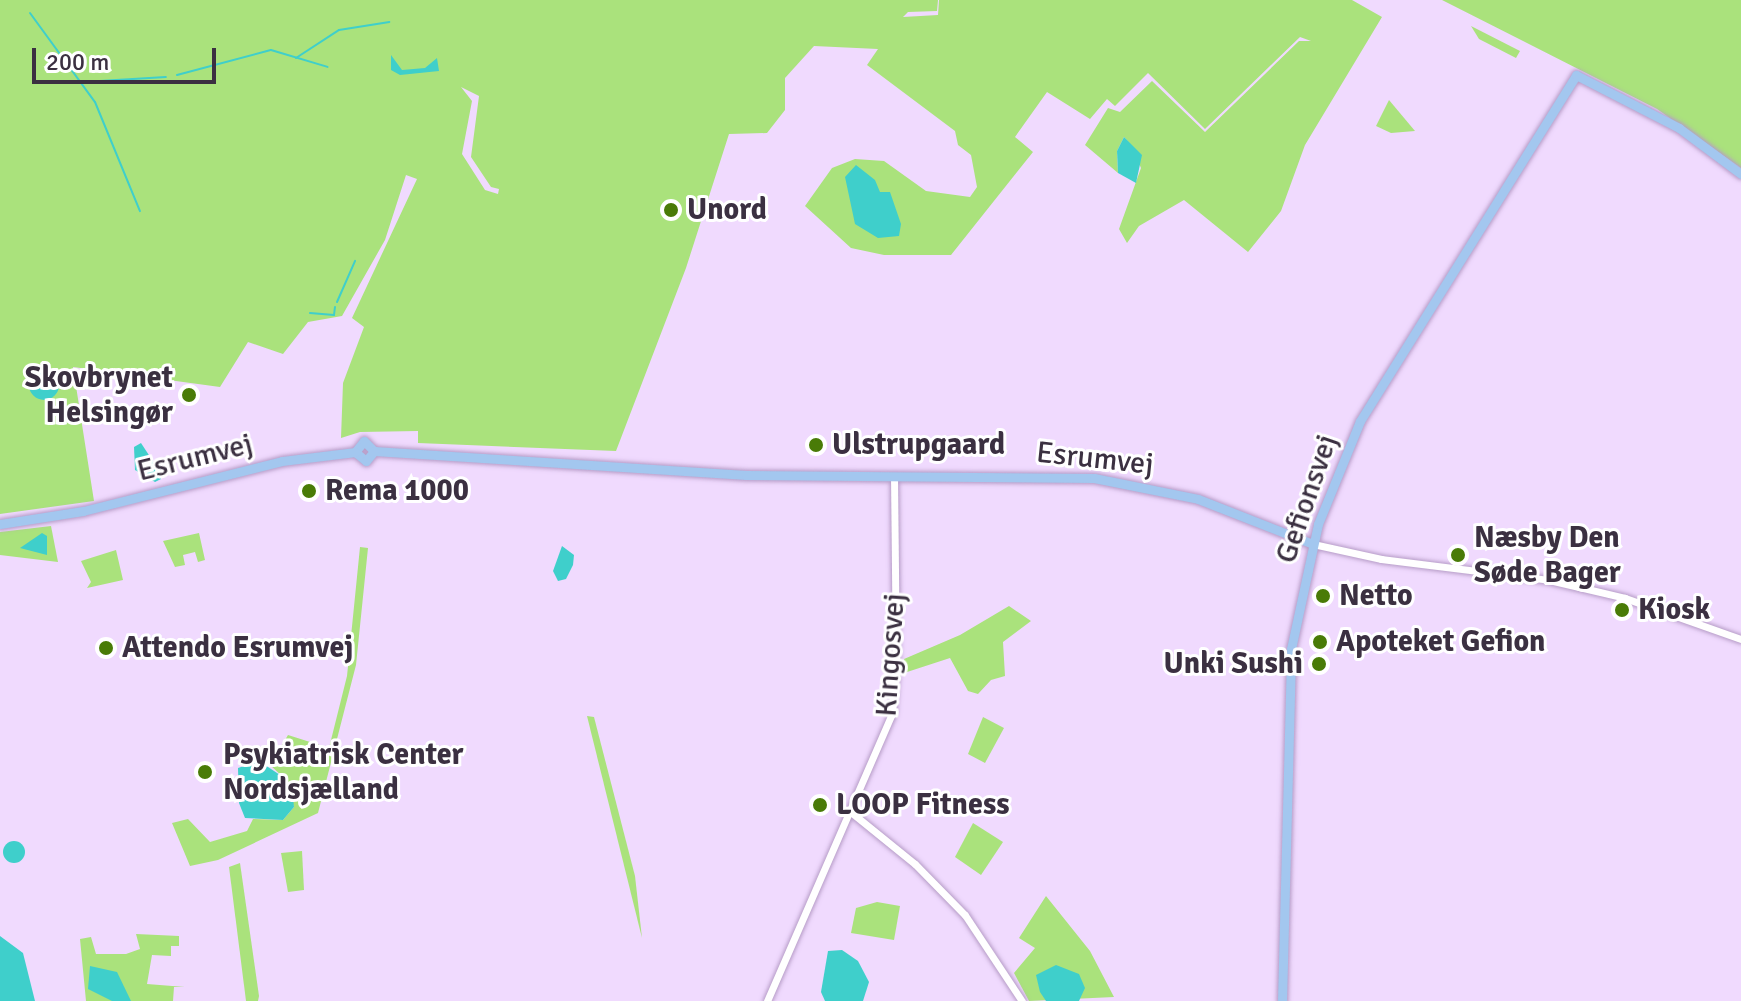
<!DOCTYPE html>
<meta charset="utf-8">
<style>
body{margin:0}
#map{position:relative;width:1741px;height:1001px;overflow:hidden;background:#f0dafe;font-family:Signika,sans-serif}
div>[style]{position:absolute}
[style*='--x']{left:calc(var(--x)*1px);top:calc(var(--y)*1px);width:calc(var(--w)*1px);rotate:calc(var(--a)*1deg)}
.green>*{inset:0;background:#aae27c}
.water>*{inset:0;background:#3fcfcb}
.round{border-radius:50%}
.stream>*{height:2px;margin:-1px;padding:0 1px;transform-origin:1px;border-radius:1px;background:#3fcfcb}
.roads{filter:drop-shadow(0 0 2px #b69cc7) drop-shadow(0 0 2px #b69cc7)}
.minor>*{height:7px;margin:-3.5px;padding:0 3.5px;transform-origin:3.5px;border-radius:3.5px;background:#fff}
.major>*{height:9px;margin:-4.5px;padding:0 4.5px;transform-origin:4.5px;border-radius:4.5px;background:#a3c7ef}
.dots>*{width:22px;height:22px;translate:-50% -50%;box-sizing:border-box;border:4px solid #fff;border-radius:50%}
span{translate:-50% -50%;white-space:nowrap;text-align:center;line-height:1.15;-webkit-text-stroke:6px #fff;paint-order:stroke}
.poi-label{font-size:30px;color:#3b3041;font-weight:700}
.left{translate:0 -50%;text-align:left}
.right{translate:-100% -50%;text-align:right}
.street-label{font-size:30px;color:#3b3041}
.scale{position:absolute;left:32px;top:48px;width:184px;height:36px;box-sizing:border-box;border:4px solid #3b3041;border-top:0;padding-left:10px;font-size:24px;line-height:28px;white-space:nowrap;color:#3b3041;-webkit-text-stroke:6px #fff;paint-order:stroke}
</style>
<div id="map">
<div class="green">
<div style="clip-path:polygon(evenodd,0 0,938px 0,937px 11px,908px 12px,903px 17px,938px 15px,939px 0,1352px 0,1382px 17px,1305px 145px,1281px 211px,1248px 252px,1184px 200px,1139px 226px,1127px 243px,1119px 229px,1141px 168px,1131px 145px,1124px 137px,1117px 151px,1118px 173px,1085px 145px,1108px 108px,1120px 112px,1152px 81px,1205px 132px,1299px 41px,1311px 41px,1300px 37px,1205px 129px,1148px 73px,1115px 106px,1107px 99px,1090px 119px,1047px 92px,1015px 137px,1033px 152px,951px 255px,884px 255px,851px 248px,805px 206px,832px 168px,855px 159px,884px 161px,926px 191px,970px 197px,977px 187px,971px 155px,958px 145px,955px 131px,867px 65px,878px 49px,814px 46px,785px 78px,785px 110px,767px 133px,729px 134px,686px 268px,616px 451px,418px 443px,418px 431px,360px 432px,341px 438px,343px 383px,364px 327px,352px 318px,417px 179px,406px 175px,385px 240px,342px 316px,308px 322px,283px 354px,248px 342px,220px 387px,73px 367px,94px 501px,0 514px,0 0,461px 87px,479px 96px,471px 157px,491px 187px,499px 189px,498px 194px,485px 190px,462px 154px,472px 101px,461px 87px)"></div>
<div style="clip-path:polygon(1442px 0,1741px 0,1741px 168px,1657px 109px)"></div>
<div style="clip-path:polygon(1471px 26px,1520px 51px,1516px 58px,1479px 39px)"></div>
<div style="clip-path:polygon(1389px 100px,1415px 131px,1391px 133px,1376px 126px)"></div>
<div style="clip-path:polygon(51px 526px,58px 562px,0 555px,0 532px)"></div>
<div style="clip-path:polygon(199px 533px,205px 560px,198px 562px,195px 552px,183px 555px,185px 565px,175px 567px,163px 541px)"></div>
<div style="clip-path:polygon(360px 547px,368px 548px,356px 665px,318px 813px,218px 860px,190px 866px,172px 823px,188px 819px,210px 842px,247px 831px,253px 819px,283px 820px,294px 807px,283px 777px,270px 765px,288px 735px,329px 748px,347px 676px)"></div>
<div style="clip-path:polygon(116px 550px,123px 580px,87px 588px,91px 582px,81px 561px)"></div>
<div style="clip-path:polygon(1009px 606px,1031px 621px,1003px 642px,1005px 676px,991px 680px,978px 694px,968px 691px,950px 658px,904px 673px,904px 659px,960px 635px)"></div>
<div style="clip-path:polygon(587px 716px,594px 717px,635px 876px,642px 938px)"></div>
<div style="clip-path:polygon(983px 717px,1004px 728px,985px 763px,968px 754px)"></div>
<div style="clip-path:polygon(973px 823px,1003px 842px,981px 875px,955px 857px)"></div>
<div style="clip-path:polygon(302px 851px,304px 890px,288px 892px,281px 853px)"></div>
<div style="clip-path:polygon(240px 863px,259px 996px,258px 1001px,246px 1001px,229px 867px)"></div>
<div style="clip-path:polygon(1046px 896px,1090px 951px,1114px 997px,1029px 1001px,1014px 973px,1035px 948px,1019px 938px)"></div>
<div style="clip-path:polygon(877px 902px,900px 906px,894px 940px,851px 933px,856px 908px)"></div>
<div style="clip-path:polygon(136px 934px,179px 936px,179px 946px,171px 946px,171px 956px,152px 955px,147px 984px,185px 987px,174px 987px,173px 1001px,86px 1001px,80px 939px,91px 937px,96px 954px,126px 954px,140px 949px)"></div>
</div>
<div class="water">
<div style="clip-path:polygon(391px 55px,402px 70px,425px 68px,437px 58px,439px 71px,400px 75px,391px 70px)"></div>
<div style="clip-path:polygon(1124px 137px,1142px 155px,1136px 183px,1118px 173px,1117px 151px)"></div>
<div style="clip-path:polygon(856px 165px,875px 180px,880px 192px,890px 192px,901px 224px,899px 236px,878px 238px,855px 224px,845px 177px)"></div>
<div class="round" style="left:29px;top:370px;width:30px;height:30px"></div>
<div style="clip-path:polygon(141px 443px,160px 472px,161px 479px,155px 482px,135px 470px,134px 447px)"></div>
<div style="clip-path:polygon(42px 533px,47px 536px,47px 555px,20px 548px)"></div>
<div style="clip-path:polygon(562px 546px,574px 555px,573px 565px,566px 579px,558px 581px,553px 571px)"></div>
<div style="clip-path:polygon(259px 761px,283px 777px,293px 798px,294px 807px,283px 820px,245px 818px,239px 803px,238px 768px)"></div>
<div class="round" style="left:3px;top:841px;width:22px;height:22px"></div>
<div style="clip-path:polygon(0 936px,23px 953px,35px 1001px,0 1001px)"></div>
<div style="clip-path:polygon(842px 950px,858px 961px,869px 982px,863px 1001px,825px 1001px,821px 992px,828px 951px)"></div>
<div style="clip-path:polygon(1056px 965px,1079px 974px,1085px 988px,1079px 1001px,1046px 1001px,1040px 992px,1036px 975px)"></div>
<div style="clip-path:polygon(90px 966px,117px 972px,131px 1001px,112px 1001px,88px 989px)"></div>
</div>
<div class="stream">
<div style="--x:30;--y:13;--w:110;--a:53.9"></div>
<div style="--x:95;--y:102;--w:118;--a:67.6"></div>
<div style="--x:296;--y:58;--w:51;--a:-33.1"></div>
<div style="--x:339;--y:30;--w:51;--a:-9.1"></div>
<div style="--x:177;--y:75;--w:97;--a:-14.9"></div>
<div style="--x:271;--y:50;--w:59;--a:16.6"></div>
<div style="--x:83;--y:82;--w:83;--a:-3.4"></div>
<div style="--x:337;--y:302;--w:45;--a:-66.3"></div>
<div style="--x:310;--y:313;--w:24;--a:5"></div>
<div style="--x:334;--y:315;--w:8;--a:-83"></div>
</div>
<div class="roads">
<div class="minor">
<div style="--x:1313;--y:544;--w:70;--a:12.4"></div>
<div style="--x:1381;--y:559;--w:169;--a:7.1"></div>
<div style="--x:1549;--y:580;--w:78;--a:13.3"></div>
<div style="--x:1625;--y:598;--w:123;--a:19.5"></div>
<div style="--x:852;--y:813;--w:81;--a:39"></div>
<div style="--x:915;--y:864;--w:71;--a:45.6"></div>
<div style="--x:965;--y:915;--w:103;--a:56.5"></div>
<div style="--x:767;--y:1001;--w:313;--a:-66.5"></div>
<div style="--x:892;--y:714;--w:48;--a:-85.2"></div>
<div style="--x:896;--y:666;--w:189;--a:-90.6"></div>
</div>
<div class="major">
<div style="--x:374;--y:451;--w:373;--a:3.7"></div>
<div style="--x:746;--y:475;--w:348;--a:0.5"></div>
<div style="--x:1094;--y:478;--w:106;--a:11.4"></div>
<div style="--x:1198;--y:499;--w:123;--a:21.4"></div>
<div style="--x:355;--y:452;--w:14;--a:-51"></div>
<div style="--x:364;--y:441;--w:14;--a:45"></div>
<div style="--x:355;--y:452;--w:14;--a:39"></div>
<div style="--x:366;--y:461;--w:13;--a:-51"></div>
<div style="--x:0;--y:524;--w:84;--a:-8.9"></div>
<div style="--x:83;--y:511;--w:205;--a:-14.1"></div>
<div style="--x:282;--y:461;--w:74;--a:-7"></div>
<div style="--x:1282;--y:1001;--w:352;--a:-88.5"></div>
<div style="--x:1291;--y:649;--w:128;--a:-77.8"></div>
<div style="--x:1318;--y:524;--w:111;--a:-67.8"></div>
<div style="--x:1360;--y:421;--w:408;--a:-58"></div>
<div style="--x:1576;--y:75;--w:116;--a:27.2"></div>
<div style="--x:1679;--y:128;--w:77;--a:36.6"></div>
</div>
</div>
<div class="dots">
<div style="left:671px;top:210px;background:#497b07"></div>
<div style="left:189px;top:395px;background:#497b07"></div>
<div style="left:816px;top:445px;background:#497b07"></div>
<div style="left:309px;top:491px;background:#497b07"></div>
<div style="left:1458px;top:555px;background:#497b07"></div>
<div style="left:1323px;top:596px;background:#497b07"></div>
<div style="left:1622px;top:610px;background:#497b07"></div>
<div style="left:1320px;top:642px;background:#497b07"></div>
<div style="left:106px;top:648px;background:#497b07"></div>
<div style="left:1319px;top:664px;background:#497b07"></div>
<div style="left:205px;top:772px;background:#497b07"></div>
<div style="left:820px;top:805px;background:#497b07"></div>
</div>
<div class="poi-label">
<span class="left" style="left:687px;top:210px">Unord</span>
<span class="right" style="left:173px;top:395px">Skovbrynet<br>Helsingør</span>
<span class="left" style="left:832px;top:445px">Ulstrupgaard</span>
<span class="left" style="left:325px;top:491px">Rema 1000</span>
<span class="left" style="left:1474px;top:555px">Næsby Den<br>Søde Bager</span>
<span class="left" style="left:1339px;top:596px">Netto</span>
<span class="left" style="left:1638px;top:610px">Kiosk</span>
<span class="left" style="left:1336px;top:642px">Apoteket Gefion</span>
<span class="left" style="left:122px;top:648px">Attendo Esrumvej</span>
<span class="right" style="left:1303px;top:664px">Unki Sushi</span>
<span class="left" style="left:223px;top:772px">Psykiatrisk Center<br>Nordsjælland</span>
<span class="left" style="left:836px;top:805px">LOOP Fitness</span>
</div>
<div class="street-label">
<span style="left:195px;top:458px;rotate:-14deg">Esrumvej</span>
<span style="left:1095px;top:459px;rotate:6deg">Esrumvej</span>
<span style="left:1307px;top:499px;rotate:-71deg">Gefionsvej</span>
<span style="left:891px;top:655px;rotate:-86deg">Kingosvej</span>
</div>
<div class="scale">200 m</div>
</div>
